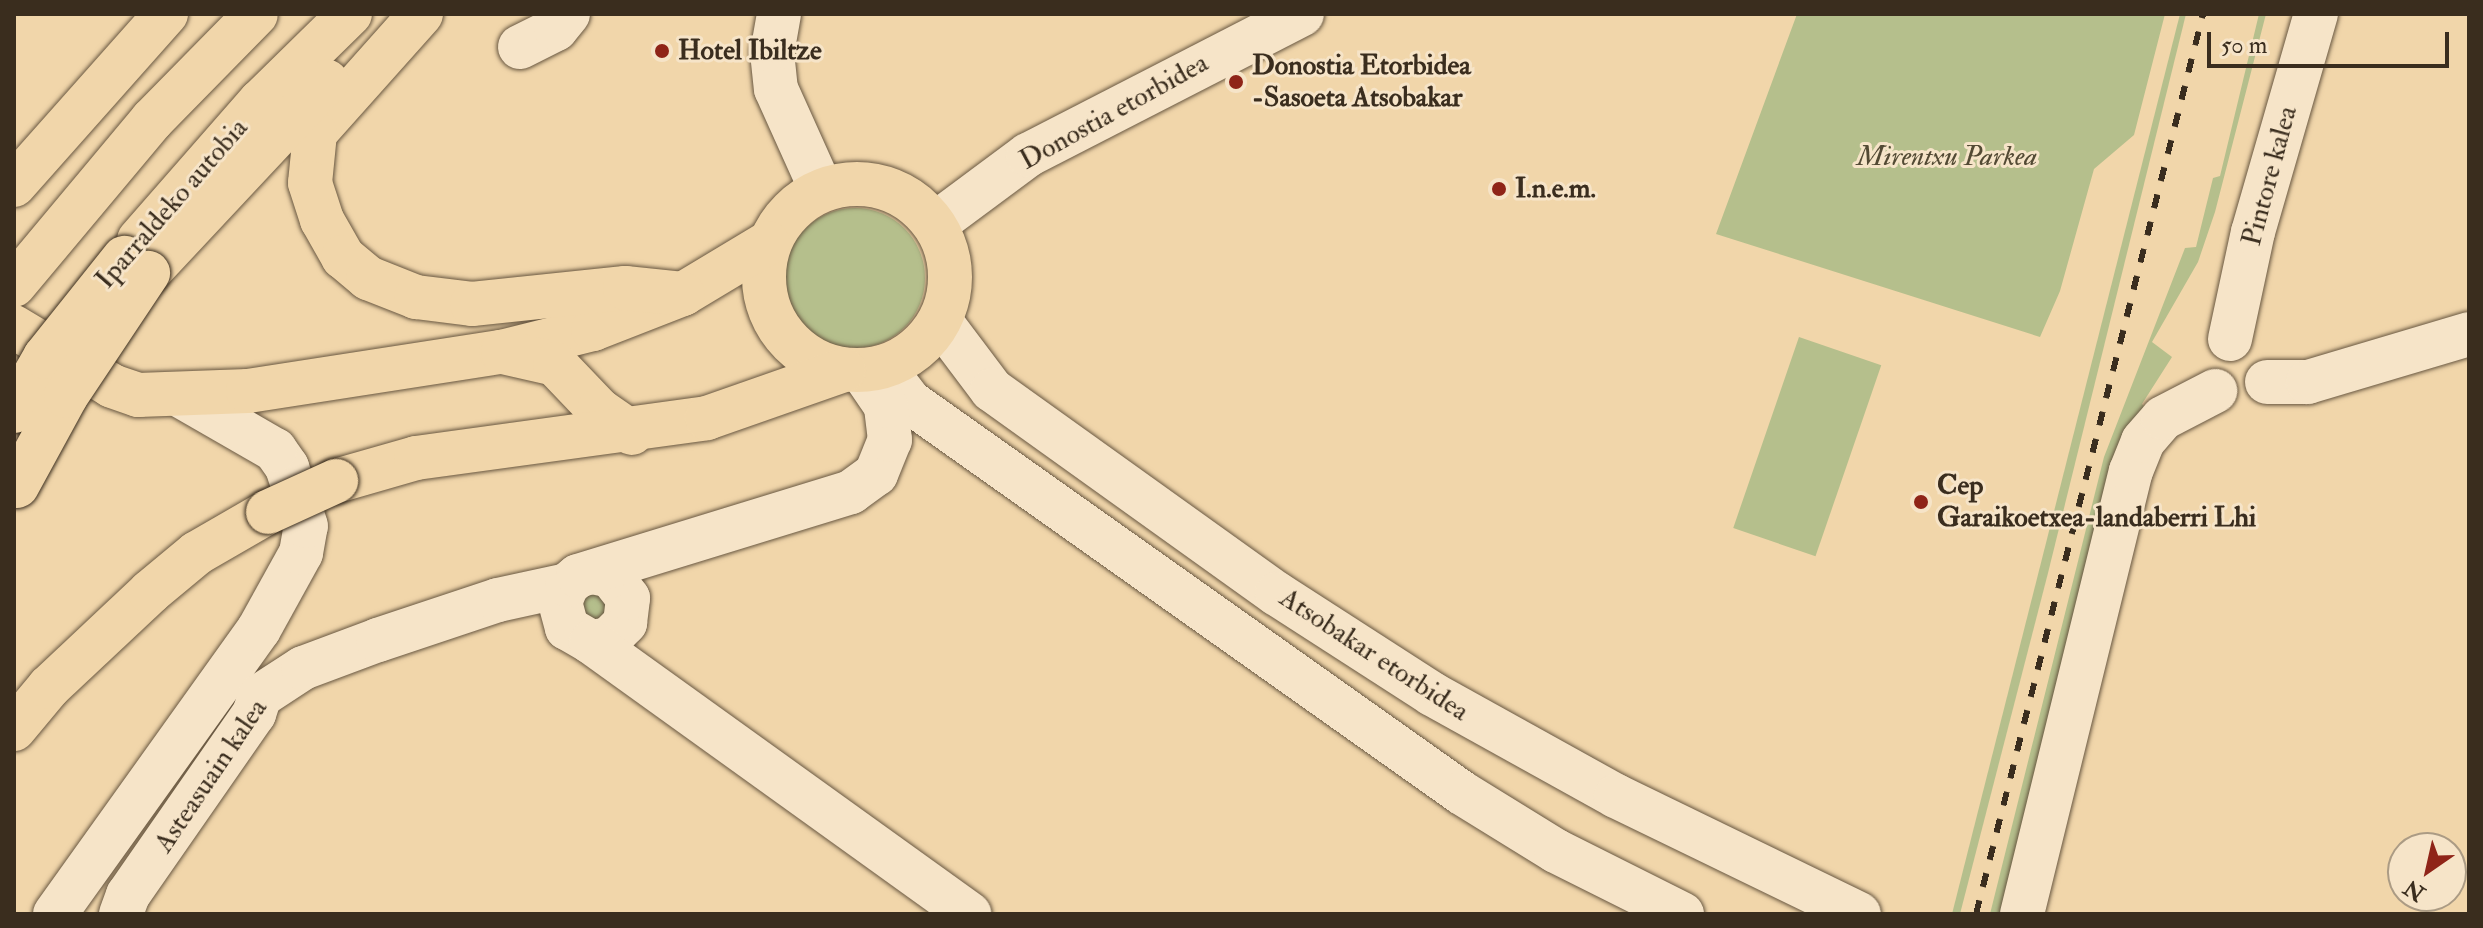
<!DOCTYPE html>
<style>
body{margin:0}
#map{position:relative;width:2483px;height:928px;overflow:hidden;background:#f1d6aa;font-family:"IM FELL Double Pica",serif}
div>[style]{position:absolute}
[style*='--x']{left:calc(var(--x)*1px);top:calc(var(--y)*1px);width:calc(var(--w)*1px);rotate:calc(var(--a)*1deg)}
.green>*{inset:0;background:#b5bf8c;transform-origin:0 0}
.round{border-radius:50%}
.roads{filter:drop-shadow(0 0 2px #685741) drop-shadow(0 0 2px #685741)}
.minor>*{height:44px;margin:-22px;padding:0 22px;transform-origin:22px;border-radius:22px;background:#f6e4c8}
.major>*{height:44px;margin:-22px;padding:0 22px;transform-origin:22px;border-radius:22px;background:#f1d6aa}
.major>.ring{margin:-22px;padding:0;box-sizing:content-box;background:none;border:44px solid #f1d6aa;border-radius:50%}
.highway>*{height:44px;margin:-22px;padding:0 22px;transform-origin:22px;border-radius:22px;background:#f1d6aa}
.rail>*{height:6px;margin-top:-3px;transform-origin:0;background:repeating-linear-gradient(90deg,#3a2d1e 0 14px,transparent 0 28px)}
.bridges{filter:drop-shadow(0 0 2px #3a2d1e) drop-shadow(0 0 2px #3a2d1e)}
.major-bridge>*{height:44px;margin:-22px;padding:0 22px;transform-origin:22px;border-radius:22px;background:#f1d6aa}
.highway-bridge>*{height:44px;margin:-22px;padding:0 22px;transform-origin:22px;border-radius:22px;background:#f1d6aa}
.dots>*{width:22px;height:22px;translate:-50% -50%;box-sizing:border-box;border:4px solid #f6e4c8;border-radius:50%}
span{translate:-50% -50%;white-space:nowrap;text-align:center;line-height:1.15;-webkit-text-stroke:6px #f6e4c8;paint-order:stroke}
.poi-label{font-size:28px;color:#3a2d1e;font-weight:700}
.left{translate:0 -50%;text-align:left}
.street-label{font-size:28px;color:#3a2d1e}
.park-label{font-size:28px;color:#534a34;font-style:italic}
.frame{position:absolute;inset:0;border:16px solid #3a2d1e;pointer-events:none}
.north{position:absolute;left:2387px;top:832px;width:80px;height:80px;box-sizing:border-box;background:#f6e4c8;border:2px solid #ab9b84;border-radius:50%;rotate:214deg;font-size:22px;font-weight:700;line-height:32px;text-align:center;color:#3a2d1e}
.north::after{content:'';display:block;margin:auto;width:28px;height:36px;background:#8f2418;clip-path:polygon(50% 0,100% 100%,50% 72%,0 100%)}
.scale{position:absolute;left:2207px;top:32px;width:242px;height:36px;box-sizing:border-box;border:4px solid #3a2d1e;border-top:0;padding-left:10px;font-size:24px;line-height:28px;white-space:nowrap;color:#3a2d1e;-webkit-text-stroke:6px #f6e4c8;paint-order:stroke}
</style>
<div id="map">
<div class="green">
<div style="clip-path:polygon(1797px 14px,2165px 14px,2134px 135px,2094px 169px,2060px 291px,2040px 337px,1716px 234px)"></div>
<div style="clip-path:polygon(2180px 14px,2186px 14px,2048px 573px,1960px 914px,1952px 914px)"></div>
<div style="clip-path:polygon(2259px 14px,2266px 14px,2215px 212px,2198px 262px,2152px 342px,2172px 357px,2142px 404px,2148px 410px,2085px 587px,2001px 914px,1990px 914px,2104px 457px,2185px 248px,2196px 247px,2213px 178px,2220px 176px)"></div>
<div class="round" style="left:785px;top:208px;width:140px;height:140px"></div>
<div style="left:1799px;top:337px;width:87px;height:202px;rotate:19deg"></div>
<div style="clip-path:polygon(585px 588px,613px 600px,598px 627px,573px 603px)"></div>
</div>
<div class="roads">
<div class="minor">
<div style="--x:779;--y:14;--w:39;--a:100"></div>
<div style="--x:772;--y:52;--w:37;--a:84"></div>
<div style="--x:776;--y:89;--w:110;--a:65.8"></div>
<div style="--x:520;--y:47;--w:40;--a:-26.6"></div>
<div style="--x:556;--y:29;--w:19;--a:-51"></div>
<div style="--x:935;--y:224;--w:116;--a:-36.6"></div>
<div style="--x:1028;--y:155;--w:308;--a:-27.2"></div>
<div style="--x:940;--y:321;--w:86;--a:53"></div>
<div style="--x:992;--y:390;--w:350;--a:35.6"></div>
<div style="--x:1277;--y:594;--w:184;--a:32.8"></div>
<div style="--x:1432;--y:694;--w:210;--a:29"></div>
<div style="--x:1616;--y:796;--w:270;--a:25.9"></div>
<div style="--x:2230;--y:339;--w:109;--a:-77.9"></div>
<div style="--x:2253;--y:232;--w:227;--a:-73.9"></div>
<div style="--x:883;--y:367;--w:44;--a:52.4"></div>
<div style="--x:910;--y:402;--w:676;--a:35.31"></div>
<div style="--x:1462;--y:793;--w:110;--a:31.7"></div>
<div style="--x:1556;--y:851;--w:141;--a:26.6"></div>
<div style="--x:2267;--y:382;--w:41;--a:0"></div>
<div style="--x:2308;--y:382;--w:168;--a:-16.6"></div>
<div style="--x:567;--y:585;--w:18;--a:112"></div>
<div style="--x:560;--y:602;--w:27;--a:75"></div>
<div style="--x:567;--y:628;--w:28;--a:30"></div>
<div style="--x:591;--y:642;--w:18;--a:-9"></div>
<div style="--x:609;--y:639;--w:23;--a:-45"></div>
<div style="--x:625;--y:623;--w:25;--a:-83"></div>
<div style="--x:628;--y:598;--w:28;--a:-128"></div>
<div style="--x:611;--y:576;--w:19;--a:-168"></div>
<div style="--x:591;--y:642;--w:466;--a:35.7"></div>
<div style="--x:55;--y:914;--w:350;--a:-54.4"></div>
<div style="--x:259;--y:629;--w:87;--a:-61.1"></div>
<div style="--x:301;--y:553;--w:27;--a:-80"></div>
<div style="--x:306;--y:526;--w:62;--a:-107.9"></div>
<div style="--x:287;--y:467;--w:21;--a:-125"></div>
<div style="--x:275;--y:450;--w:108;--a:-150.1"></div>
<div style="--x:121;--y:914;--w:20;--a:-70"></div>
<div style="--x:128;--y:895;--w:221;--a:-55.2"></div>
<div style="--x:254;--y:714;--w:19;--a:-72"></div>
<div style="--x:260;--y:696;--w:51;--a:-33.1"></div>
<div style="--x:303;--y:668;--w:80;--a:-20.5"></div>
<div style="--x:378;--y:640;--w:126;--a:-18.4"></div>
<div style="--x:498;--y:600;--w:71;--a:-12.3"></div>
<div style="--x:567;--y:585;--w:14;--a:-39"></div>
<div style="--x:578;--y:576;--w:286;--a:-17.1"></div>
<div style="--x:851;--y:492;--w:31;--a:-36"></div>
<div style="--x:876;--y:474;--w:37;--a:-68"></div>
<div style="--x:890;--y:440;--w:34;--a:-97"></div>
<div style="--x:886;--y:406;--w:42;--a:-124.4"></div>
<div style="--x:2022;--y:914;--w:456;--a:-76.2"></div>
<div style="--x:2131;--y:471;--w:32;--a:-68"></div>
<div style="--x:2143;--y:441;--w:30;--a:-49"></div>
<div style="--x:2163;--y:418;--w:59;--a:-27.4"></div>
</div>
<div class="major">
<div class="ring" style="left:764px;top:184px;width:142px;height:142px"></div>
<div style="--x:14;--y:327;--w:114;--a:31"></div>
<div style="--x:112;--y:386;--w:28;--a:19"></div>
<div style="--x:138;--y:395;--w:110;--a:-2.1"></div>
<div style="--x:248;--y:391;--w:256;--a:-8.8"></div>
<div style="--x:501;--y:352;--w:95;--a:-14"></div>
<div style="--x:593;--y:329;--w:97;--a:-21.3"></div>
<div style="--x:683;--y:294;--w:99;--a:-31"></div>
<div style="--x:503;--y:352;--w:53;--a:13"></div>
<div style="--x:555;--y:364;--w:64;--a:46.3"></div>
<div style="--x:599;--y:410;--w:40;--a:34.9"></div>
<div style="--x:336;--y:481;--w:83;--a:-16"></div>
<div style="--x:416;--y:458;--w:294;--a:-7.8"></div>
<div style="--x:707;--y:418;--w:145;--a:-19.3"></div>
<div style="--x:14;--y:729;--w:55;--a:-50.2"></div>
<div style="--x:49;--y:687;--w:139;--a:-43.2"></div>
<div style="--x:150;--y:592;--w:61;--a:-39.7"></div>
<div style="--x:197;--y:553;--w:82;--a:-30"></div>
</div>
<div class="highway">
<div style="--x:421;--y:14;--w:159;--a:131.7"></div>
<div style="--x:315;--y:133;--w:50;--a:95.7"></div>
<div style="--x:310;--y:183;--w:39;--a:72"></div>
<div style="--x:322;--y:220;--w:43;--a:60.4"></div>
<div style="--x:343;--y:257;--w:33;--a:40"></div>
<div style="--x:368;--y:278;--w:52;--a:21.6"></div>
<div style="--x:416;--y:297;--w:56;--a:7.1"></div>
<div style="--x:472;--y:304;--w:154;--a:-6"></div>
<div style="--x:625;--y:288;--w:58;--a:5.9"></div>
<div style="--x:14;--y:185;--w:229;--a:-48.4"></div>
<div style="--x:139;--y:240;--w:184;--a:-48.8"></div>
<div style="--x:260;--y:102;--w:126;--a:-44.4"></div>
<div style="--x:148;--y:273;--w:262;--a:-46.9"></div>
<div style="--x:14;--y:285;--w:215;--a:-50.1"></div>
<div style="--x:152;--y:120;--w:148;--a:-45.5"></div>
</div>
</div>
<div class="rail">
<div style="--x:1976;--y:914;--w:928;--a:-75.84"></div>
</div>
<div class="bridges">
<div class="major-bridge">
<div style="--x:268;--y:512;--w:75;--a:-24.5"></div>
</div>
<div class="highway-bridge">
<div style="--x:14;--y:411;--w:62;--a:-60.1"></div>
<div style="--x:45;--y:357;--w:127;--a:-51.4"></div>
<div style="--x:17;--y:486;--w:102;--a:-61.4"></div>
<div style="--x:66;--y:396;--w:148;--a:-56.3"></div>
</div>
</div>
<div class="dots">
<div style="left:662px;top:51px;background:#8f2418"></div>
<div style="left:1236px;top:82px;background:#8f2418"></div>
<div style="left:1499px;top:189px;background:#8f2418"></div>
<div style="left:1921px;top:502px;background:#8f2418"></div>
</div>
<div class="poi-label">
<span class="left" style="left:678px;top:51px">Hotel Ibiltze</span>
<span class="left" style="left:1252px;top:82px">Donostia Etorbidea<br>-Sasoeta Atsobakar</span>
<span class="left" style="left:1515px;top:189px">I.n.e.m.</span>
<span class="left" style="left:1937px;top:502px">Cep<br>Garaikoetxea-landaberri Lhi</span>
</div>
<div class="street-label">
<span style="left:1114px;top:112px;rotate:-29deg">Donostia etorbidea</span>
<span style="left:2270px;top:176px;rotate:-75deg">Pintore kalea</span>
<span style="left:172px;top:204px;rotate:-49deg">Iparraldeko autobia</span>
<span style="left:1374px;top:655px;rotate:33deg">Atsobakar etorbidea</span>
<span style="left:211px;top:776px;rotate:-56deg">Asteasuain kalea</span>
</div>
<div class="park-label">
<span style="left:1947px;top:157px">Mirentxu Parkea</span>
</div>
<div class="frame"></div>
<div class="north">N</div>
<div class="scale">50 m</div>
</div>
